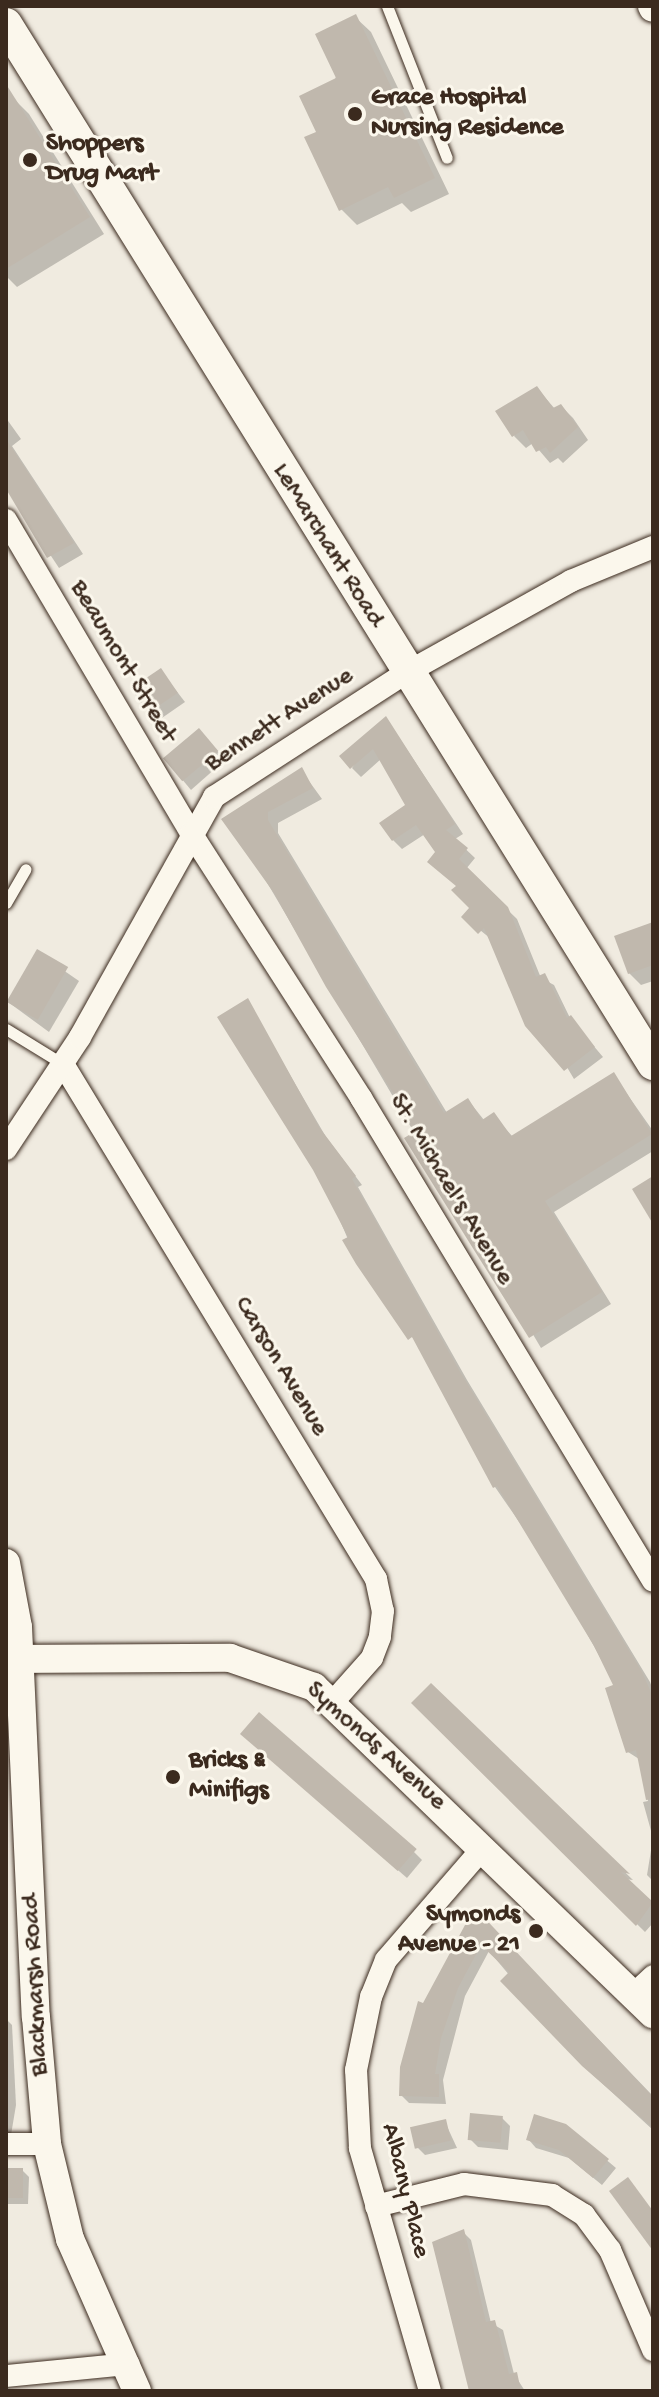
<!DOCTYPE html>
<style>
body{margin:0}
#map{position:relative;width:659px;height:2397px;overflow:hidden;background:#f0ebe0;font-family:"Gochi Hand",sans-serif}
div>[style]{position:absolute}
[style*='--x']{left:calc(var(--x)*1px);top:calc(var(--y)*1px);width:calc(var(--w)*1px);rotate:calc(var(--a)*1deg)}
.shadow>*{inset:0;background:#0003}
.building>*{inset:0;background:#c0b8ad;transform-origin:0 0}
.roads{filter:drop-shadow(0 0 2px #3b2a1e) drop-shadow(0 0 2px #3b2a1e)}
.service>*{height:11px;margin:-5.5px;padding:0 5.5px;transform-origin:5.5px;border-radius:5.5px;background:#fbf7ec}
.minor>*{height:22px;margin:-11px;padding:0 11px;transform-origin:11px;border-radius:11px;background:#fbf7ec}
.tertiary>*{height:28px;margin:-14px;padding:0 14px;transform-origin:14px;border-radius:14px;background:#fbf7ec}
.secondary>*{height:32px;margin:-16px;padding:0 16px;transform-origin:16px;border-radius:16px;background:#fbf7ec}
.dots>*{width:22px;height:22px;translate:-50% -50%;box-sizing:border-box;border:4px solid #fbf7ec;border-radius:50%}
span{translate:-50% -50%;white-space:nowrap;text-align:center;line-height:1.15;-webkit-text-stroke:6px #fbf7ec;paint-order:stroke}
.poi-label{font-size:26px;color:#3b2a1e;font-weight:700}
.left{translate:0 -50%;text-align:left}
.right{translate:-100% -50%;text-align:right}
.street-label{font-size:26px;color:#3b2a1e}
.frame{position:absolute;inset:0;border:8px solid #3b2a1e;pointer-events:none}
</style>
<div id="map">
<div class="shadow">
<div style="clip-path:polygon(355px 17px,371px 32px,449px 194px,411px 212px,402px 203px,357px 225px,341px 209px,318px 133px)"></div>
<div style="clip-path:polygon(13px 98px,29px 114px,104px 234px,17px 287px,6px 276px,6px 106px)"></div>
<div style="clip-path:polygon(537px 388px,555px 409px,561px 406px,573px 418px,588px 440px,563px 463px,558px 458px,550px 463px,533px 443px,526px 448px,514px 436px)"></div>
<div style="clip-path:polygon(6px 418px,21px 439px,12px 446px,83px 554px,59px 568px,6px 488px)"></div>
<div style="clip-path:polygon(161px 671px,185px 702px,159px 720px,151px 712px)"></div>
<div style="clip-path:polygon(386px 718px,463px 834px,455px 839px,475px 858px,466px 869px,517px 919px,541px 978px,554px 985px,570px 1018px,603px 1057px,574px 1079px,491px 939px,464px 917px,472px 908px,425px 834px,402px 849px,393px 840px,408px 806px,381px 759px,361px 777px,352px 768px)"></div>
<div style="clip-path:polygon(206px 738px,225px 760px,191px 790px,166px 760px)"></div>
<div style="clip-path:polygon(301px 770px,322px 799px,278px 823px,278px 833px,447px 1113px,468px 1100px,484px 1120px,493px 1115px,513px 1137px,613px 1074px,653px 1131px,653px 1151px,554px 1212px,611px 1304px,541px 1348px,242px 840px)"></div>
<div style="clip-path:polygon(653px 925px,653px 981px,641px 985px,629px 973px)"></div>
<div style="clip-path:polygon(37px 952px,79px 981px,49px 1032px,8px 1002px)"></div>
<div style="clip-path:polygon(247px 1001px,326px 1137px,362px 1185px,358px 1187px,467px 1380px,650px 1682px,653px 1690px,653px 1881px,647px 1875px,653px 1838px,643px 1802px,648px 1801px,639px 1759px,628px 1752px,616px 1686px,549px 1565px,495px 1487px,419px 1346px,358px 1263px)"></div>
<div style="clip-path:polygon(431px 1685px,633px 1880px,625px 1879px,653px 1905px,653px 1923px,645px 1932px,414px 1703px)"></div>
<div style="clip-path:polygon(252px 1743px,414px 1852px,422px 1860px,407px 1878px)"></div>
<div style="clip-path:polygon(478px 1914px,653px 2096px,653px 2130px,592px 2074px,489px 1951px,465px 1996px,443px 2080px,446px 2104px,409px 2103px,401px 2095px,424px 2005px)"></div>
<div style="clip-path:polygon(6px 2019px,12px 2025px,16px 2105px,11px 2135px,6px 2135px)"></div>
<div style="clip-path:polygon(502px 2118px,510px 2126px,508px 2150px,478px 2147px,470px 2139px)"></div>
<div style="clip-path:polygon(445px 2122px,457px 2148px,425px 2155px,417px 2147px)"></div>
<div style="clip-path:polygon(565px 2125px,616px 2168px,602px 2185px,569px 2158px,536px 2148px,529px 2140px)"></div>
<div style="clip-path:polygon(6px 2170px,22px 2170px,29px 2177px,28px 2204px,6px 2204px)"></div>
<div style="clip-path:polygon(463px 2232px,471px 2240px,491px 2323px,503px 2330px,514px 2374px,525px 2391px,471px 2391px)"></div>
</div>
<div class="building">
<div style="clip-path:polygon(356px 14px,435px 178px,394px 198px,388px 187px,339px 211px,304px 137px,316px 132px,299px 96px,336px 78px,315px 34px)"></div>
<div style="clip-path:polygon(6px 84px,90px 217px,6px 269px)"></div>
<div style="clip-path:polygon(537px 386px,553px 408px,561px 404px,578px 427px,550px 453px,546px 447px,536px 452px,523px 430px,512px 437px,495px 411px)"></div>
<div style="clip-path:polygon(6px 439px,74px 543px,47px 558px,6px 489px)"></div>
<div style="left:161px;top:668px;width:30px;height:36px;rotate:56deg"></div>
<div style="clip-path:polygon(386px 716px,455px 824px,446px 830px,468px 848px,459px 859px,508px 907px,536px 977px,545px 973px,567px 1018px,571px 1015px,595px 1047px,564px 1071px,525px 1026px,484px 928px,478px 934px,461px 917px,469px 908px,451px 890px,456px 886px,427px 862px,435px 852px,416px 825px,392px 841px,379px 823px,405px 805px,373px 749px,350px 769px,339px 756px)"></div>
<div style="left:199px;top:728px;width:30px;height:47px;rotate:50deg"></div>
<div style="clip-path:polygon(302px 767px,313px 788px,268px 812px,268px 820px,444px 1113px,468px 1098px,482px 1120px,494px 1112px,511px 1136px,614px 1072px,652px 1134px,545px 1201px,602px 1292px,529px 1338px,404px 1138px,414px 1132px,397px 1099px,326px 987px,274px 893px,221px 819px)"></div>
<div style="clip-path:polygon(653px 922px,653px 965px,628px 974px,614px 936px)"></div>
<div style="left:37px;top:949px;width:36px;height:61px;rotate:30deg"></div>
<div style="clip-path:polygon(248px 998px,319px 1127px,356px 1176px,352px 1179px,459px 1370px,642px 1672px,653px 1697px,653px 1799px,646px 1800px,636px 1750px,626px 1753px,605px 1688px,613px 1685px,594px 1646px,497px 1486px,493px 1488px,412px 1337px,408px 1340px,356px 1264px,342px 1240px,348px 1237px,313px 1170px,217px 1017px)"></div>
<div style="clip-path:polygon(653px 1176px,653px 1224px,632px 1189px)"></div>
<div style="clip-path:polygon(431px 1683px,630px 1874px,621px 1872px,653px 1902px,636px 1926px,411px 1703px)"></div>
<div style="left:259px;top:1712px;width:209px;height:29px;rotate:41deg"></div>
<div style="clip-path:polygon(478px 1911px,653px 2097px,653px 2128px,582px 2066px,500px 1981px,509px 1972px,481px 1945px,458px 1988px,441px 2038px,435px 2074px,439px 2074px,439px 2097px,399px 2096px,400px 2067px,418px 2001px,423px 2003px,465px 1925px)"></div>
<div style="left:470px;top:2113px;width:33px;height:27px;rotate:5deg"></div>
<div style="clip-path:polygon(534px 2114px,566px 2124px,609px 2159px,593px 2178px,559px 2150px,526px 2140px)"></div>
<div style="left:446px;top:2119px;width:22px;height:37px;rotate:77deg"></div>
<div style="left:6px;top:2168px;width:17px;height:30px"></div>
<div style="clip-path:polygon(628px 2177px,653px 2211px,653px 2251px,609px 2191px)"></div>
<div style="clip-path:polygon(464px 2229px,486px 2322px,495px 2320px,509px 2374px,517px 2372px,521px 2391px,469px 2391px,432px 2242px)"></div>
</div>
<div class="roads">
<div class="service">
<div style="--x:387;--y:6;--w:163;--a:68.5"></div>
<div style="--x:6;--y:903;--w:39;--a:-60"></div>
<div style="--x:6;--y:1029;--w:67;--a:31.6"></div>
</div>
<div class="minor">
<div style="--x:6;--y:520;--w:364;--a:59.4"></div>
<div style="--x:191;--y:833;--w:315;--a:57.3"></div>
<div style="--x:361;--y:1098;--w:564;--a:58.84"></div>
<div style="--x:63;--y:1064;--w:603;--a:58.71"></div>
<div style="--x:376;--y:1579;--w:33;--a:78"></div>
<div style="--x:383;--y:1611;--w:26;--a:97"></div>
<div style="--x:380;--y:1637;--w:22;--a:111"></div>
<div style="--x:372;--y:1658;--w:59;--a:131.6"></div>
<div style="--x:6;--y:1149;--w:134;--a:-56.5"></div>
<div style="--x:80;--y:1037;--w:275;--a:-60.8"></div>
<div style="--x:214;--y:797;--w:229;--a:-32.9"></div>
<div style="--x:406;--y:673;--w:189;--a:-29.1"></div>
<div style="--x:571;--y:581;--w:89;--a:-22.5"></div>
<div style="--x:634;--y:1994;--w:26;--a:-43"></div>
<div style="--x:6;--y:2144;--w:41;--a:0"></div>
<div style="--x:376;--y:2206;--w:91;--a:-14"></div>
<div style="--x:464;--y:2184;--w:89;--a:7.1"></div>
<div style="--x:552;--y:2195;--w:38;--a:32"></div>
<div style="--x:584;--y:2215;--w:44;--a:53.4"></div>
<div style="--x:610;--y:2250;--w:109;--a:66.7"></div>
<div style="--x:6;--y:2376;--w:123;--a:-5.6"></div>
<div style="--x:430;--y:2391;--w:253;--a:-106.1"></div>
<div style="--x:360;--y:2148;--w:78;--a:-92.9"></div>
<div style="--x:356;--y:2070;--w:75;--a:-78.4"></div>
<div style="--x:371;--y:1997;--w:40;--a:-68"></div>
<div style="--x:386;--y:1960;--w:148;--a:-49.1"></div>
</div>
<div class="tertiary">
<div style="--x:652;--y:6;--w:2;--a:63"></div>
<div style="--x:6;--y:1563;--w:65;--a:79.4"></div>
<div style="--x:18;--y:1627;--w:390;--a:87.4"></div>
<div style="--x:36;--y:2017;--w:127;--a:85"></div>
<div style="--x:47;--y:2144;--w:98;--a:76.4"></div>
<div style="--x:70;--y:2239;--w:166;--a:66.2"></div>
<div style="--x:6;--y:1659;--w:224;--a:-0.3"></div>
<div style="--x:230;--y:1658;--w:89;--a:19"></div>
<div style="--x:314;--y:1687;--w:471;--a:44"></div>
</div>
<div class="secondary">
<div style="--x:6;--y:24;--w:1225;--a:58.11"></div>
</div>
</div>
<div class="dots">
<div style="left:355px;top:114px;background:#3b2a1e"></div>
<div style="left:30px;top:160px;background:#3b2a1e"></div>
<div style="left:173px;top:1777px;background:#3b2a1e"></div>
<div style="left:536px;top:1931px;background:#3b2a1e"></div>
</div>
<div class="poi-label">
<span class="left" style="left:371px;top:114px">Grace Hospital<br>Nursing Residence</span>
<span class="left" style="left:46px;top:160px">Shoppers<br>Drug Mart</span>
<span class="left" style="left:189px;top:1777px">Bricks &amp;<br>Minifigs</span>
<span class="right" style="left:520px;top:1931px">Symonds<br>Avenue - 21</span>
</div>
<div class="street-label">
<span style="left:327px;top:546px;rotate:58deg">LeMarchant Road</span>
<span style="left:122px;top:662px;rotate:59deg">Beaumont Street</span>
<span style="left:280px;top:721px;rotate:-33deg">Bennett Avenue</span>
<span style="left:450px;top:1190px;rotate:59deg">St. Michael's Avenue</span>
<span style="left:280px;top:1367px;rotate:59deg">Carson Avenue</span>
<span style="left:375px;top:1747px;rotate:42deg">Symonds Avenue</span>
<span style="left:37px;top:1985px;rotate:-93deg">Blackmarsh Road</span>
<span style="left:404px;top:2191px;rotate:76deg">Albany Place</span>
</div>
<div class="frame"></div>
</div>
